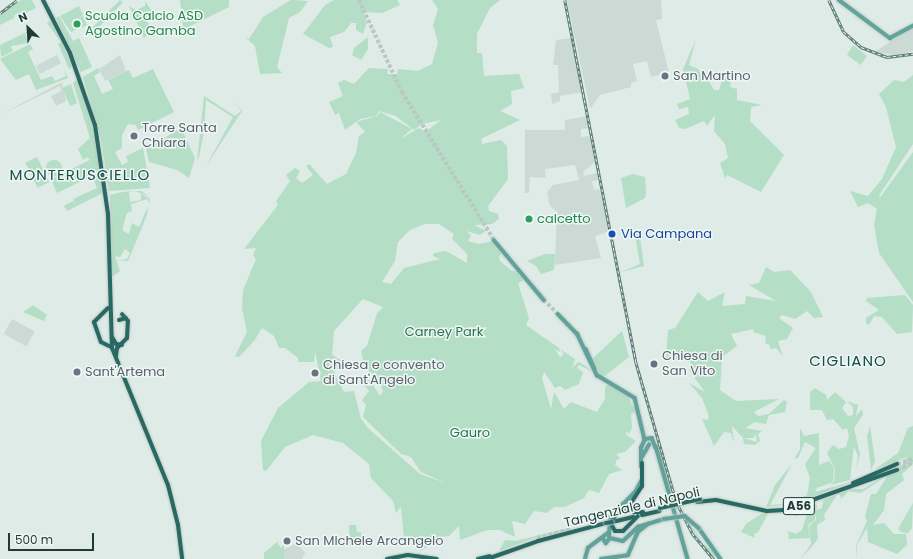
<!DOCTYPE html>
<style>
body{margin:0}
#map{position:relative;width:913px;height:559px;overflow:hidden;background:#deebe6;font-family:Poppins,sans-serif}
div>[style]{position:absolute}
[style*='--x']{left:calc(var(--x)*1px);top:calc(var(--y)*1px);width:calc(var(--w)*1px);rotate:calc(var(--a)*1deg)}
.built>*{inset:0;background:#ccdad6;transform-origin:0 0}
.green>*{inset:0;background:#b4dec5;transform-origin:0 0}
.round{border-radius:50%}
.major-tunnel>*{height:3.5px;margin-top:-1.75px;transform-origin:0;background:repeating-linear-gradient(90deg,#b8c8c3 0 3.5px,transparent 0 5.5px)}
.highway-tunnel>*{height:4px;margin-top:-2px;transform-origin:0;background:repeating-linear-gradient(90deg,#b8c8c3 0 4px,transparent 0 6px)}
.roads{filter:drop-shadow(0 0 1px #c0c8c7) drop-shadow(0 0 1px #c0c8c7)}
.major>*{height:3.5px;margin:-1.75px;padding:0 1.75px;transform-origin:1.75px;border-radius:1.75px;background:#5fa39b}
.highway>*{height:4px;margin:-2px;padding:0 2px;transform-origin:2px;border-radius:2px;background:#286964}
.rail>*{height:2.5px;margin-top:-1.25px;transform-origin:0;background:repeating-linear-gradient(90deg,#eef7f4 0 3px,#587773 0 6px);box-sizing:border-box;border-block:1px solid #587773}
.bridges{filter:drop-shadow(0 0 1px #c0c8c7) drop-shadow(0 0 1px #c0c8c7)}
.major-bridge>*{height:3.5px;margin:-1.75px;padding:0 1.75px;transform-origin:1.75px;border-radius:1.75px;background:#5fa39b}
.highway-bridge>*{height:4px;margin:-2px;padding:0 2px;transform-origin:2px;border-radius:2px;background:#286964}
.dots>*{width:11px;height:11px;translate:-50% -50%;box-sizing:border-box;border:2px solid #eef7f4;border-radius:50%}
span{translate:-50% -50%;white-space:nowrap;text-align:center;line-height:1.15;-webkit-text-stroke:3px #eef7f4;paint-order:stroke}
.shield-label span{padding:1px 3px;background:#eef7f4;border:1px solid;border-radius:3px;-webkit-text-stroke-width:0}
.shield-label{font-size:12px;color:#1e3b37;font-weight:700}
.leisure-label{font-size:13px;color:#27864d}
.left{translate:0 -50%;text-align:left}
.worship-label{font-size:13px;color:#5b616d}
.transit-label{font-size:13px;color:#164399}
.park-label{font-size:13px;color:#26744e}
.street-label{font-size:13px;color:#1e3b37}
.quarter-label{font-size:15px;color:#194e48;letter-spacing:1px}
.north{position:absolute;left:8px;top:8px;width:40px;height:40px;-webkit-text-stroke:3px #eef7f4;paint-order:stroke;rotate:335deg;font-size:11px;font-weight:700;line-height:16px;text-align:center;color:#1e3b37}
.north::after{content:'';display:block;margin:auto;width:14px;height:18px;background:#1e3b37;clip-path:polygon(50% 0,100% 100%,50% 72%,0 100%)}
.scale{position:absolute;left:8px;top:533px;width:86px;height:18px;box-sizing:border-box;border:2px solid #1e3b37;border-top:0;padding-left:5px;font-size:12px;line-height:14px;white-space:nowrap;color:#1e3b37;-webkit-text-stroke:3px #eef7f4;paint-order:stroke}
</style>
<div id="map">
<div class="built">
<div style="clip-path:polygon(567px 0,661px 0,662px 19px,656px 20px,669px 73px,651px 77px,647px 61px,633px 64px,637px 81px,631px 83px,631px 87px,600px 95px,590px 109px)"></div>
<div style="clip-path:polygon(913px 27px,913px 51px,896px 55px,874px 52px)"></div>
<div style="clip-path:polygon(572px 38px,583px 92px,560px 96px,560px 101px,552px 104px,551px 94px,559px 92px,558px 65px,553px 65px,556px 40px)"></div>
<div style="left:57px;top:55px;width:9px;height:24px;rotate:63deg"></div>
<div style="clip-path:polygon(120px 55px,126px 71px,105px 81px,99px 69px)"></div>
<div style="clip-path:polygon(62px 82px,66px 101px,56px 106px,51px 96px,61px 91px,60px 86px,0 115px)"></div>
<div style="clip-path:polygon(587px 116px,589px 128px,581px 129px,581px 137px,590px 136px,595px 162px,583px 172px,584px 176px,597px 173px,598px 180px,592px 181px,594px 190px,599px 189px,610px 231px,595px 236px,601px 258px,555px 265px,557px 212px,550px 206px,547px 192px,553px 185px,579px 180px,575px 165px,545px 169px,546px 178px,530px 177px,529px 193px,525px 193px,525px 130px,565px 130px,565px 120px)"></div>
<div style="left:12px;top:319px;width:26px;height:17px;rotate:29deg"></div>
<div style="clip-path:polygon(297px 543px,305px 553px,302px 559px,284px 559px,282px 550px)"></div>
</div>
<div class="green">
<div style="clip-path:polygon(21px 0,32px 0,36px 8px,17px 17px,15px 14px,14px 18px,0 25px,0 15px)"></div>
<div style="left:120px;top:0;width:4px;height:39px;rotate:45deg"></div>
<div style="clip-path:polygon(180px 0,229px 0,229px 7px,178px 32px,183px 26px)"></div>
<div style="clip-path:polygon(291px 0,308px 1px,300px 12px,289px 18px,277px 67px,282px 73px,260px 74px,255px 46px,245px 37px,249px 39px,263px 17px)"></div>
<div style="clip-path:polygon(334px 0,397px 0,400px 5px,382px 13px,363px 12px,367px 22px,363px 34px,356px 30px,356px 23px,351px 23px,344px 32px,330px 37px,333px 47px,329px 48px,303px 34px,325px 5px)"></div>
<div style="clip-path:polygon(evenodd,432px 0,500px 0,490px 8px,477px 34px,477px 53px,482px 53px,484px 76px,519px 74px,524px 88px,511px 91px,512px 104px,500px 111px,520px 120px,481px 139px,482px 144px,501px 140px,507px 146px,508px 179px,488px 206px,489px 211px,498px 214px,499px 219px,492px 224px,474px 225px,486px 231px,480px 235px,467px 231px,471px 236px,468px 241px,479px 244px,493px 241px,503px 253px,499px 256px,500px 261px,512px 271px,517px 271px,544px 300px,531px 284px,533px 283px,547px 299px,542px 300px,524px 280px,518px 283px,529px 318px,526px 325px,559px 348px,560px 352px,555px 349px,560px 357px,564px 354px,560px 349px,575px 359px,572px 368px,578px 362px,583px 364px,593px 372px,579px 365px,577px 368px,583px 372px,579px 384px,565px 390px,560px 386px,555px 388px,544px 372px,542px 378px,551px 409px,554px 392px,564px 409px,571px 402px,597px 412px,605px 399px,605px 387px,610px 384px,630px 393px,635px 399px,628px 396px,632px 405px,638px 410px,631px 414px,632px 428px,629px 434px,627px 431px,626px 435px,636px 441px,625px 452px,616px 454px,621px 459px,617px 459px,615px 465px,622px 470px,609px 474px,599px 493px,589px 490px,584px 498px,565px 507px,554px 507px,547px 513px,534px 511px,525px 524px,512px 521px,515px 537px,500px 530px,487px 530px,460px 540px,459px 526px,449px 536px,440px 537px,421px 551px,412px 540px,404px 538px,401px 506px,396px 513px,393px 501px,371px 478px,369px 464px,343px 443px,313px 435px,285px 447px,266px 471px,263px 470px,261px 441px,278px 408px,309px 382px,321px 381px,315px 351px,314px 362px,298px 362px,298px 358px,285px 348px,279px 348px,274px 336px,262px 328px,254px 341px,239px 357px,235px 356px,247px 332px,242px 308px,243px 290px,256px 259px,253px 255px,256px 248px,244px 249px,278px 205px,276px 201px,290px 181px,286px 175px,295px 168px,300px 171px,296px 178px,302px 183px,313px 175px,306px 166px,309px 164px,327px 184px,346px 174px,356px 153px,359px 136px,365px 132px,356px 122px,377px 116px,380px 112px,412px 129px,400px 139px,419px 128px,425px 132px,441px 120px,422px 124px,414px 130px,396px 116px,379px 111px,376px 116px,360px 119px,345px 130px,339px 113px,335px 115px,329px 102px,343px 96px,338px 83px,344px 80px,354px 84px,369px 68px,388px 69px,387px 74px,397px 74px,398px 69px,418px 71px,432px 64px,438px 43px,433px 25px,438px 9px,432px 0,425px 224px,439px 224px,454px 234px,452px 239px,467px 254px,467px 263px,446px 251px,434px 253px,433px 256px,440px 259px,404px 268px,391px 284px,382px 282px,395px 261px,398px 242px,410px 230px,425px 224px,432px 0,363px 299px,383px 307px,377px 313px,367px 346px,361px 351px,365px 368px,380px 381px,383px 392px,380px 396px,371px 382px,365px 378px,362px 382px,369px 391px,362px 400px,366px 405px,363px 417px,401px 454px,411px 457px,421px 472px,446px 483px,420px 474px,369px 429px,361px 419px,354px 391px,344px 392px,334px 372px,344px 362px,332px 355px,334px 331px,363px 299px)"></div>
<div style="clip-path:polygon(145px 1px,153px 13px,146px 17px,151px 31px,144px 38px,129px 6px,136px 10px,145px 6px)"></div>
<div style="clip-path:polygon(79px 6px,83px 15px,75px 19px,83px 16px,87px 25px,71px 32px,60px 16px)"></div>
<div style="clip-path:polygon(59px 16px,73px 41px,79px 38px,92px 67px,81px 72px,56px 18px)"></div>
<div style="clip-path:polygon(53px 19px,67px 46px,75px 73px,72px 67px,69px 69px,58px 44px,61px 42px,47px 23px)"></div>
<div style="clip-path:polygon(31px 30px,25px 34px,29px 43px,11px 46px,13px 51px,1px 57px,0 45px)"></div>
<div style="clip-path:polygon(368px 37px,368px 49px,361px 60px,352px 55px,354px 48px)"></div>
<div style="clip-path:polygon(696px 39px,689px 65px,698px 69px,703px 77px,706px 76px,714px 90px,719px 90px,722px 81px,731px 72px,749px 73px,732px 74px,730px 87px,737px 89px,737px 100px,762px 105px,751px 107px,750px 121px,784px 155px,761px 192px,727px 175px,725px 178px,720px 163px,728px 158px,725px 144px,714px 131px,715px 115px,707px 126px,704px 121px,685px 129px,679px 128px,675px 120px,689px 114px,688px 107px,679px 109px,677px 104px,690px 99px,683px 69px)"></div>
<div style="clip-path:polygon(30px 44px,33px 49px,28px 52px,41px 80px,52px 76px,55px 81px,66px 76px,64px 69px,68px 78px,36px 90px,29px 74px,16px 80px,0 59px)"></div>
<div style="clip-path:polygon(853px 45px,867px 56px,861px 65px,847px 55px)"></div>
<div style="clip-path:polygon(98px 68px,100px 72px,94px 76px,102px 94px,113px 89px,108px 80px,129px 70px,133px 78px,153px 69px,174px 112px,138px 130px,136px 125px,128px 124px,122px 135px,122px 148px,115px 152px,122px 165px,128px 162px,126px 156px,143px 148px,150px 188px,109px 191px,101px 139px,83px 77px)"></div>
<div style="clip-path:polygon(913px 75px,913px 144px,880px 194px,879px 199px,913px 152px,913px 302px,879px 253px,874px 225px,877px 209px,868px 203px,858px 207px,850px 191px,868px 196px,882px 179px,896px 147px,886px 107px,879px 94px,894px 80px,904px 82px)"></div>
<div style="clip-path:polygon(79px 78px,93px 124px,105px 192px,67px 211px,64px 206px,73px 201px,76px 206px,73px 199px,97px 188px,92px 176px,57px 193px,51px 179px,90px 160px,87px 157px,83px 160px,78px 149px,90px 138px,73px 83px)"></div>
<div style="clip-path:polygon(71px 84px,77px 103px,70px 106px,62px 88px)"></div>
<div style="clip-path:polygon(204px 96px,235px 116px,241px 111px,233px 99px,242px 111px,206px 166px,233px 117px,206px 100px,204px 132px,199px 157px,197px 161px)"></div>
<div style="clip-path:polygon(181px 128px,195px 158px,189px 178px,177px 170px,149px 162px,146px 149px)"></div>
<div style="left:37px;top:157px;width:28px;height:13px;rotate:64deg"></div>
<div class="round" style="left:46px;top:160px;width:16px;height:16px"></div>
<div style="clip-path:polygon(633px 174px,645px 177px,646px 193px,645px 198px,626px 208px,621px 178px)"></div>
<div style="clip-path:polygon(141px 191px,151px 198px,138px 192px,133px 191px,129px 192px,130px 202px,141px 200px,141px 194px,150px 199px,150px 203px,147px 199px,131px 204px,132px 211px,137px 209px,127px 213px,122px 230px,129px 234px,132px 223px,139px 227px,148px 206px,147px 215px,128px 261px,117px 260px,127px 259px,130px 253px,125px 249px,120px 257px,115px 256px,120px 271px,112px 277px,110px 195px,123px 192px,133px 191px)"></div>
<div style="clip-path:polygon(639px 230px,644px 266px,621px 272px,640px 264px,635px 235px,629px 233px)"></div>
<div style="clip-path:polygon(545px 254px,555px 254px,554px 270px,541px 274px,536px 266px,527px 261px)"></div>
<div style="clip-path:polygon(766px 267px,774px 272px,790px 270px,811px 292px,823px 317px,814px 318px,807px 311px,795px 319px,782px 315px,779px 318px,793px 328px,787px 339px,778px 341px,783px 356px,776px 348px,770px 349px,770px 345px,765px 343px,766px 336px,753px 332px,754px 329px,731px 334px,737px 346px,722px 357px,720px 390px,736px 401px,779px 399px,754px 412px,758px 416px,769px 414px,784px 400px,787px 402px,785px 412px,769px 415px,766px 424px,755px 422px,745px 428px,762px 431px,758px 434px,760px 441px,755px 445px,744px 444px,743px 438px,757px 442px,756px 434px,753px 438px,743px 438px,732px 426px,734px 443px,731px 433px,724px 432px,714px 446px,702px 419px,708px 420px,709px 416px,702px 398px,689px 383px,705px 392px,689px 370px,693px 367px,690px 362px,666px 360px,668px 330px,675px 328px,698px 292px,708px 301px,725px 292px,722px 306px,745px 304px,746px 296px,776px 301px,749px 285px,759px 283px)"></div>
<div style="clip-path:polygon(905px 295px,913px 305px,912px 332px,897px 334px,882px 317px,874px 316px,869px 325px,866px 323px,866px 318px,879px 310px,866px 301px,867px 298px)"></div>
<div style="clip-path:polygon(33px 305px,47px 315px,44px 321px,23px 312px)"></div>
<div style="clip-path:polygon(622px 331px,629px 357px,602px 378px,591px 360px)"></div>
<div style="clip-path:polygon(815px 388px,826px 395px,827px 400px,835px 392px,846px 402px,842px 408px,848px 416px,853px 415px,853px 407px,847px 401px,858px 405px,856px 416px,862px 409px,863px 415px,854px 428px,860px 455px,856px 468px,858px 456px,854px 446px,850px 480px,830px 485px,834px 482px,835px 469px,827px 453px,833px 445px,839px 449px,846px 447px,849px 436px,847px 428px,843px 430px,833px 419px,827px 420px,822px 410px,810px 410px,810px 392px)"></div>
<div style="clip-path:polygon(870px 426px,875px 461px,871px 470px,867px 436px)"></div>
<div style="clip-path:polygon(913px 426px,913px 464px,902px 474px,904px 480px,886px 494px,884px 510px,873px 525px,884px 523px,894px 534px,906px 534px,907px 545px,897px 554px,868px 542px,867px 528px,857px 545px,856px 559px,856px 546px,867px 521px,865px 517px,871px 494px,876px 494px,888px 475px,861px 493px,849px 491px,841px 499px,840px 495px,837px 495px,824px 515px,825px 520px,817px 525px,818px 539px,801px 559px,811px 544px,809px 526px,816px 520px,816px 510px,822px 508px,823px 500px,851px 489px,863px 489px,901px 466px,907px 457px,874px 470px,898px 453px,908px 428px)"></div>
<div style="clip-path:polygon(800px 428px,804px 436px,819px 433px,819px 465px,829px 461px,834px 468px,833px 482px,817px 488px,815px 492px,854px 481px,793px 504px,766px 507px,775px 485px,792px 464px,770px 505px,787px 504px,807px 495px,810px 478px,805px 464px,816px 448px,805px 442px,798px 458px,794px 459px,800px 449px)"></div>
<div style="clip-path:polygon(664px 459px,687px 519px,703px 543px,720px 559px,710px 554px,688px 524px)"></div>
<div style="clip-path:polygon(810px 502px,817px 505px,815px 520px,808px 525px,810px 538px,789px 539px,788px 531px,796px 534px,802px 530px,807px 514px,795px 516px,797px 509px)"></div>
<div style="clip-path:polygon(913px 503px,912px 528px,908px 533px,901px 532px,898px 529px)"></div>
<div style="clip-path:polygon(764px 512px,769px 512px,758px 532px,754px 534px,755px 538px,741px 532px,746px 524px)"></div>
<div style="clip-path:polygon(349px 525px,356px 525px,357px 532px,361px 532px,364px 546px,350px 546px)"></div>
<div style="clip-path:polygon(570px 528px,571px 530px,537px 537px,499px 551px,505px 540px,515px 541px)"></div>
<div style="clip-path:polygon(277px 542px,281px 548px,284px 544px,284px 559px,264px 559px,264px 553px)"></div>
</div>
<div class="major-tunnel">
<div style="--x:359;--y:0;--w:102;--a:64.9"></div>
<div style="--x:402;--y:92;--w:174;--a:58.1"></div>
<div style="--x:544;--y:300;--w:20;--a:45"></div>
</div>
<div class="highway-tunnel">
<div style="--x:897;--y:464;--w:17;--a:-17"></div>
<div style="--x:897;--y:470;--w:17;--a:-24"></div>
<div style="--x:537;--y:538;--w:35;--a:-15"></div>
</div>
<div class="roads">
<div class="major">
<div style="--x:839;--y:0;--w:64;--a:36.7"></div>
<div style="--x:890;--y:38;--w:26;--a:-28"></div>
<div style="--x:494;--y:240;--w:78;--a:50.2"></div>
<div style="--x:558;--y:314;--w:29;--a:46"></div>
<div style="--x:577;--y:333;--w:47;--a:64.5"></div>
<div style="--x:597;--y:375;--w:44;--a:31.2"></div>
<div style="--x:635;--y:398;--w:43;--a:76.6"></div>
<div style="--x:586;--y:349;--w:22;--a:66"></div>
<div style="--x:656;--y:446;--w:117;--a:74.2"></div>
<div style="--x:642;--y:457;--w:14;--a:-60"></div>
<div style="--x:641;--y:467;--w:19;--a:-90"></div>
<div style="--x:641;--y:448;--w:10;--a:-66"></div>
<div style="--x:645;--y:439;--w:7;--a:-8"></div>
<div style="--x:652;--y:438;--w:11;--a:68"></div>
<div style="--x:621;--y:506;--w:5;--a:37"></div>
<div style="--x:625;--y:509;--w:5;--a:-112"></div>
<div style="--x:699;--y:528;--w:38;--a:55"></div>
<div style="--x:609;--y:537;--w:19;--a:-87"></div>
<div style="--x:610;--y:518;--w:37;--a:-46"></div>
<div style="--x:636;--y:491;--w:11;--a:-63"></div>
<div style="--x:603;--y:538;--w:6;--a:59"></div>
<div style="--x:606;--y:543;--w:6;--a:-51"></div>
<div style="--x:610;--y:538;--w:13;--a:13"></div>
<div style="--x:623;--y:541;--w:21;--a:-43"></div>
<div style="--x:638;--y:527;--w:27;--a:-17"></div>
<div style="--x:585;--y:559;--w:11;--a:-75"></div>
<div style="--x:588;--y:548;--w:25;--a:-37"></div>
<div style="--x:601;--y:559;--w:27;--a:-8"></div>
<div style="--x:628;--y:555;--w:25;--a:-67"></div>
<div style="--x:638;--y:532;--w:13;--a:-39"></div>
</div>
<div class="highway">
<div style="--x:43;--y:0;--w:59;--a:63"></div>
<div style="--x:70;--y:53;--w:76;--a:70.9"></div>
<div style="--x:95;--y:125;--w:90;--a:81.7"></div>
<div style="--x:108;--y:214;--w:134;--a:88.3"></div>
<div style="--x:112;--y:348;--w:148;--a:67.8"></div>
<div style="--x:168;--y:485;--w:41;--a:76"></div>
<div style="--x:178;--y:525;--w:34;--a:83"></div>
<div style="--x:108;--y:308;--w:20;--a:135"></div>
<div style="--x:94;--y:322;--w:21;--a:71"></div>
<div style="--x:101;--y:342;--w:9;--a:27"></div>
<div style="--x:119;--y:320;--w:7;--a:-16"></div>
<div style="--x:112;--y:337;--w:8;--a:60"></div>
<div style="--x:116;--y:344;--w:6;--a:9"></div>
<div style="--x:116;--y:356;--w:8;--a:-83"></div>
<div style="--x:117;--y:348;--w:14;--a:-45"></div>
<div style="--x:127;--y:338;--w:17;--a:-87"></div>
<div style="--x:128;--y:321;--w:9;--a:-131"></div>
<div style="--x:642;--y:463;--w:23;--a:90"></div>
<div style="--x:642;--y:486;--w:24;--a:123"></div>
<div style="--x:629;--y:506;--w:8;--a:50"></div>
<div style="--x:634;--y:512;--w:9;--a:0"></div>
<div style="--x:853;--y:483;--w:48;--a:-23.4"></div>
<div style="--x:697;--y:502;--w:19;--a:-6"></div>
<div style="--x:716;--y:500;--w:52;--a:12.2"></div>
<div style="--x:767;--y:511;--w:17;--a:-3"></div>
<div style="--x:784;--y:510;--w:120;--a:-19.5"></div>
<div style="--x:621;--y:509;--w:17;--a:130"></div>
<div style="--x:610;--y:522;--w:10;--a:61"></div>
<div style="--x:615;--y:531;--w:8;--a:0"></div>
<div style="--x:623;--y:531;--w:21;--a:-45"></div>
<div style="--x:642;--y:515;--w:18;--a:-13"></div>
<div style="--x:612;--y:522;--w:22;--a:-13"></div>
<div style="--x:387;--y:559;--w:21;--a:-11"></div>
<div style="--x:408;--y:555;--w:29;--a:8"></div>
<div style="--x:478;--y:559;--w:12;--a:-14"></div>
<div style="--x:487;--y:559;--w:54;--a:-19.4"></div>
<div style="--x:538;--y:541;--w:70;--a:-14.8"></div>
</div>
</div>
<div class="rail">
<div style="--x:565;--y:0;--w:369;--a:78.9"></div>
<div style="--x:636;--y:362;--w:145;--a:73.9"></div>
<div style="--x:676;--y:501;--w:36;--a:63"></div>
<div style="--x:692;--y:533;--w:34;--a:50"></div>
<div style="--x:829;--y:0;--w:35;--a:65"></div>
<div style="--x:844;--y:32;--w:23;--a:41"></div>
<div style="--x:861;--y:47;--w:28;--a:21"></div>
<div style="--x:887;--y:57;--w:26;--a:-7"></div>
<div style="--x:0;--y:13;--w:21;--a:-37"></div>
</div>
<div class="bridges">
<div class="major-bridge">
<div style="--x:664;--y:519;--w:21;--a:-8"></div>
<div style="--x:685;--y:516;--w:18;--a:41"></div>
</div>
<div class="highway-bridge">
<div style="--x:660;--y:508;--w:41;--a:-12.7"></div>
<div style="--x:606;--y:523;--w:6;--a:-9"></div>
</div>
</div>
<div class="dots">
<div style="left:77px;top:24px;background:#2e9e5b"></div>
<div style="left:665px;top:76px;background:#6b7280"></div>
<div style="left:134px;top:136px;background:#6b7280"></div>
<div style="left:529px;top:219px;background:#2e9e5b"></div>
<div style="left:612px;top:234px;background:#1a4fb4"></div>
<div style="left:654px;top:364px;background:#6b7280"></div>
<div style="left:77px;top:372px;background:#6b7280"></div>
<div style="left:315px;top:373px;background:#6b7280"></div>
<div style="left:287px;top:541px;background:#6b7280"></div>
</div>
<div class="shield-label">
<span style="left:799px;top:506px">A56</span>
</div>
<div class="leisure-label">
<span class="left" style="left:85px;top:24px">Scuola Calcio ASD<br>Agostino Gamba</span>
<span class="left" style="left:537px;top:219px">calcetto</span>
</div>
<div class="worship-label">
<span class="left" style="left:673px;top:76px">San Martino</span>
<span class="left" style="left:142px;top:136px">Torre Santa<br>Chiara</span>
<span class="left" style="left:662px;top:364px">Chiesa di<br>San Vito</span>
<span class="left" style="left:323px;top:373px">Chiesa e convento<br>di Sant'Angelo</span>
<span class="left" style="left:85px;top:372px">Sant'Artema</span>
<span class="left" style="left:295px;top:541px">San MIchele Arcangelo</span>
</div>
<div class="transit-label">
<span class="left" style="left:621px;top:234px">Via Campana</span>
</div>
<div class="park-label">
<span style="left:444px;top:332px">Carney Park</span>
<span style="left:470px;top:433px">Gauro</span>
</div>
<div class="street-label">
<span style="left:632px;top:508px;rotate:-13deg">Tangenziale di Napoli</span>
</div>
<div class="quarter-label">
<span style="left:80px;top:175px">MONTERUSCIELLO</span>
<span style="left:848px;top:361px">CIGLIANO</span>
</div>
<div class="north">N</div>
<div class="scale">500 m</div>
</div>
